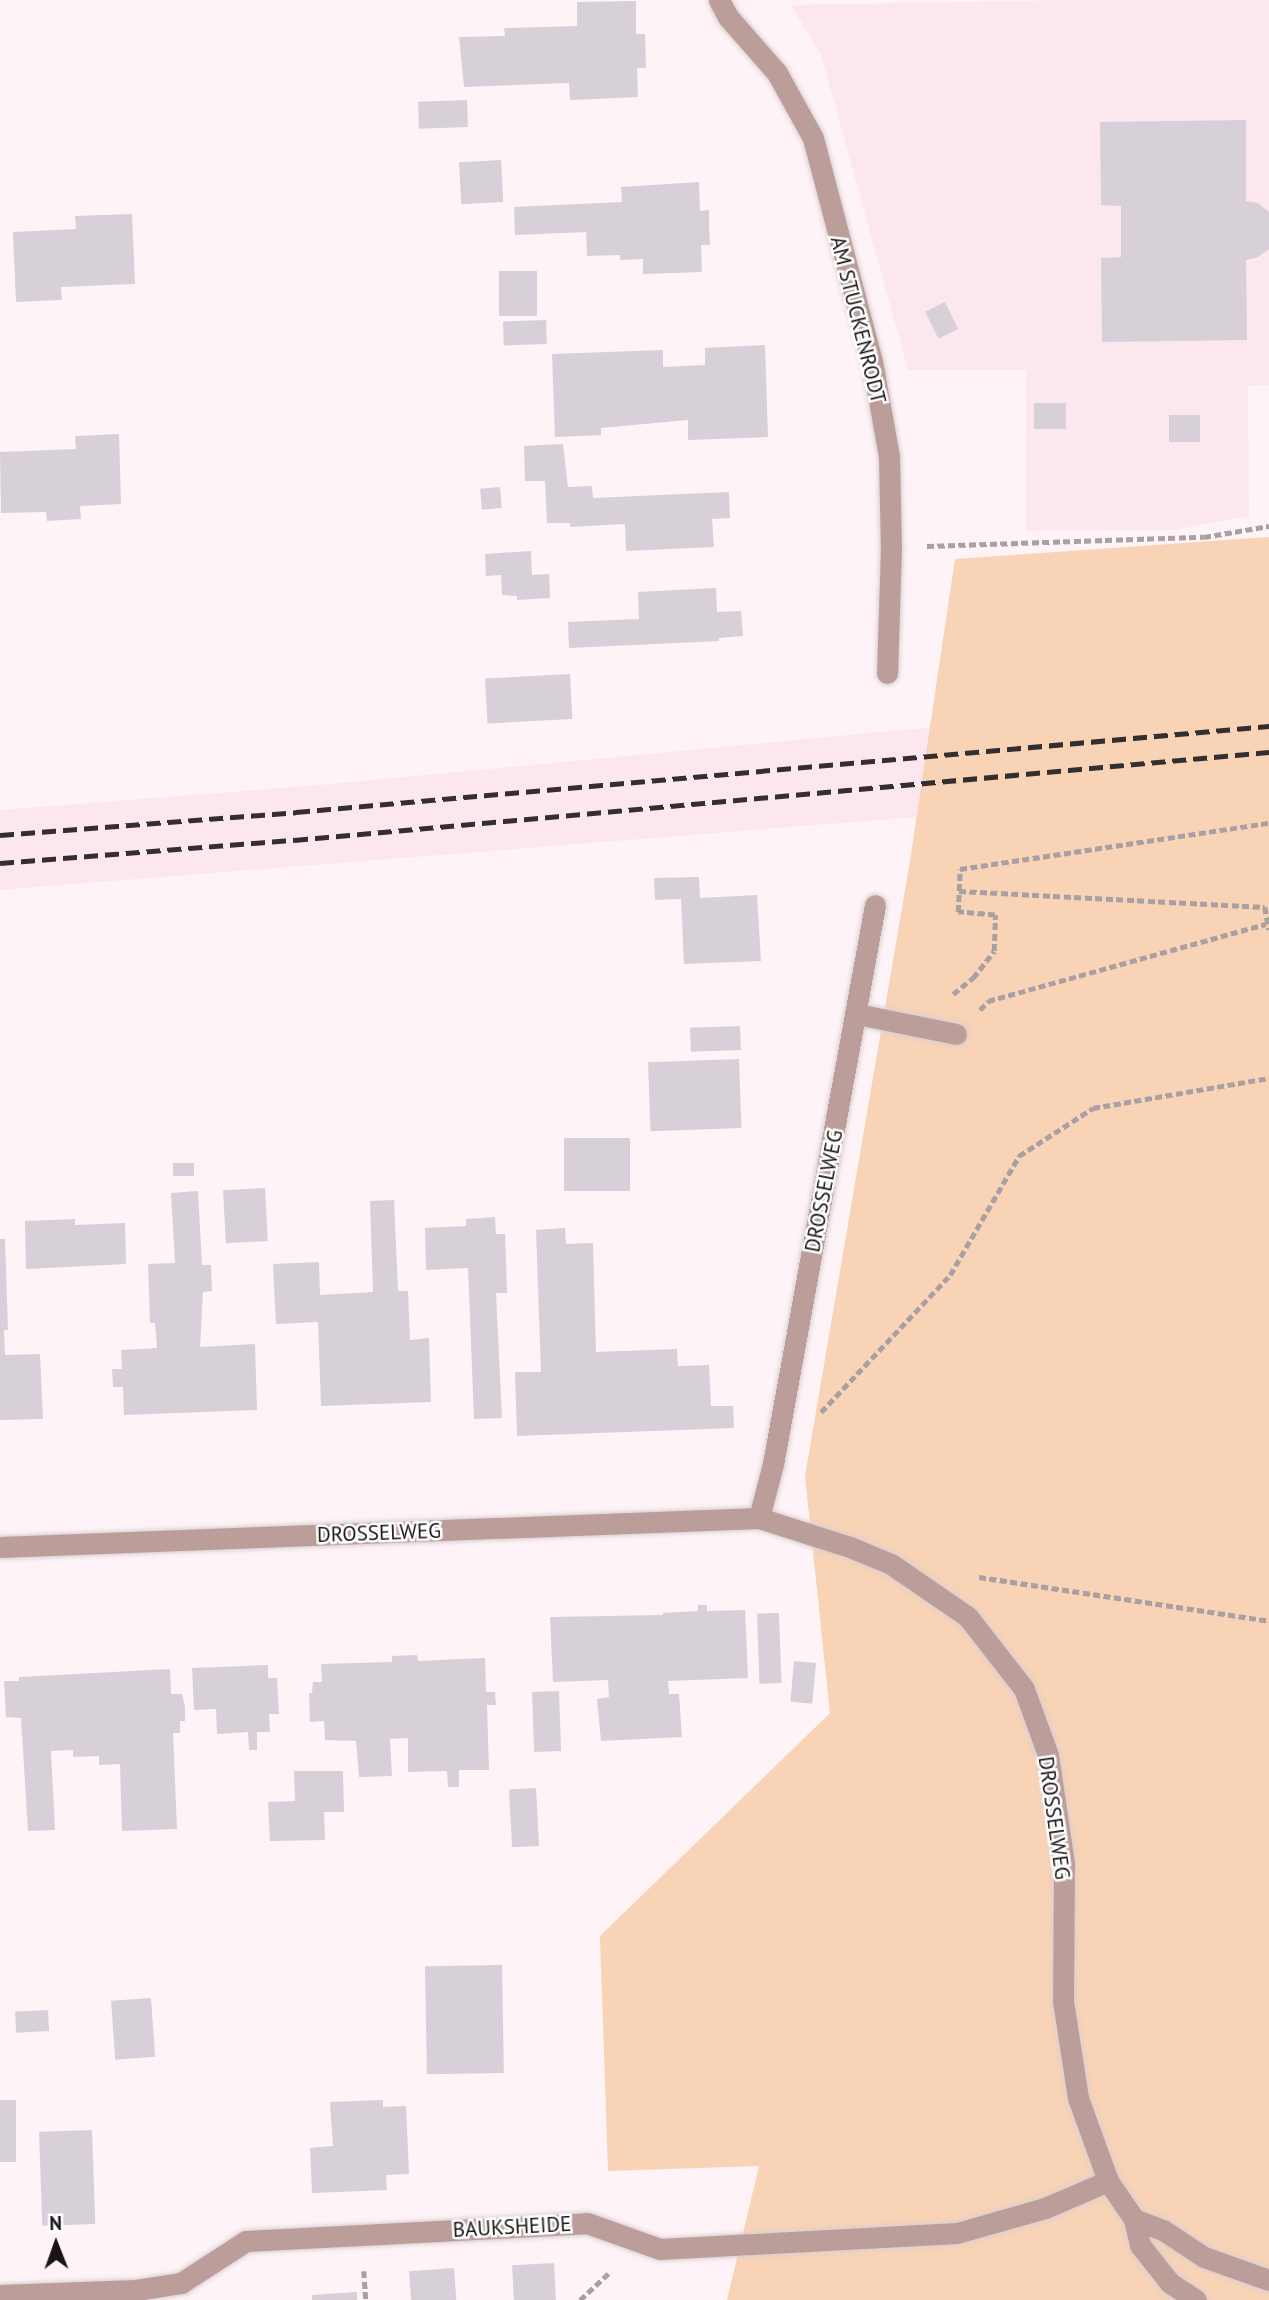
<!DOCTYPE html>
<style>
body{margin:0}
#map{position:relative;width:1269px;height:2300px;overflow:hidden;background:#fef3f7;font-family:"PT Sans",sans-serif}
div>[style]{position:absolute}
[style*='--x']{left:calc(var(--x)*1px);top:calc(var(--y)*1px);width:calc(var(--w)*1px);rotate:calc(var(--a)*1deg)}
.built>*{inset:0;background:#fde7ef}
.green>*{inset:0;background:#f8d3b6}
.building>*{inset:0;background:#d7d0d9;transform-origin:0 0}
.path>*{height:4.5px;margin-top:-2.25px;transform-origin:0;background:repeating-linear-gradient(90deg,#a9a0a4 0 7px,transparent 0 10.5px)}
.roads{filter:drop-shadow(0 0 2px #d9cfd3) drop-shadow(0 0 2px #d9cfd3)}
.lane>*{height:21px;margin:-10.5px;padding:0 10.5px;transform-origin:10.5px;border-radius:10.5px;background:#bb9e9a}
.street>*{height:21px;margin:-10.5px;padding:0 10.5px;transform-origin:10.5px;border-radius:10.5px;background:#bb9e9a}
.rail>*{height:5px;margin-top:-2.5px;transform-origin:0;background:repeating-linear-gradient(90deg,#332f31 0 14px,transparent 0 21px)}
span{translate:-50% -50%;white-space:nowrap;text-align:center;line-height:1.15;-webkit-text-stroke:5px #fff;paint-order:stroke}
.street-label{font-size:21px;color:#181416}
.north{position:absolute;left:21px;top:2209px;width:70px;height:70px;-webkit-text-stroke:5px #fff;paint-order:stroke;rotate:359deg;font-size:19px;font-weight:700;line-height:28px;text-align:center;color:#181416}
.north::after{content:'';display:block;margin:auto;width:24px;height:32px;background:#181416;clip-path:polygon(50% 0,100% 100%,50% 72%,0 100%)}
</style>
<div id="map">
<div class="built">
<div style="clip-path:polygon(1064px 0,1269px 0,1269px 385px,1248px 386px,1249px 516px,1174px 530px,1026px 531px,1026px 370px,908px 370px,821px 55px,791px 5px)"></div>
<div style="clip-path:polygon(1269px 702px,1269px 789px,0 890px,0 810px,320px 785px,901px 730px)"></div>
</div>
<div class="green">
<div style="clip-path:polygon(1269px 537px,1269px 2300px,727px 2300px,759px 2166px,608px 2171px,600px 1936px,830px 1713px,805px 1476px,910px 861px,955px 559px)"></div>
</div>
<div class="building">
<div style="clip-path:polygon(636px 1px,636px 34px,645px 34px,646px 68px,637px 68px,638px 97px,570px 100px,569px 83px,464px 87px,459px 37px,505px 36px,504px 28px,577px 26px,577px 2px)"></div>
<div style="left:467px;top:100px;width:27px;height:49px;rotate:88deg"></div>
<div style="clip-path:polygon(1246px 120px,1246px 201px,1258px 203px,1269px 212px,1269px 249px,1258px 257px,1246px 260px,1247px 340px,1102px 342px,1101px 258px,1121px 257px,1121px 206px,1101px 205px,1100px 122px)"></div>
<div style="left:501px;top:160px;width:42px;height:42px;rotate:87deg"></div>
<div style="clip-path:polygon(699px 182px,700px 211px,709px 210px,709px 226px,710px 245px,701px 245px,702px 272px,643px 274px,643px 259px,620px 260px,620px 255px,587px 256px,586px 232px,515px 235px,514px 207px,622px 202px,621px 187px)"></div>
<div style="clip-path:polygon(132px 214px,135px 284px,61px 287px,62px 300px,16px 302px,13px 232px,76px 229px,75px 216px)"></div>
<div style="left:499px;top:271px;width:38px;height:45px"></div>
<div style="left:945px;top:302px;width:30px;height:22px;rotate:64deg"></div>
<div style="left:546px;top:320px;width:24px;height:43px;rotate:88deg"></div>
<div style="clip-path:polygon(765px 345px,768px 437px,688px 440px,688px 420px,601px 428px,601px 435px,555px 437px,552px 354px,663px 350px,663px 367px,705px 365px,705px 348px)"></div>
<div style="left:1034px;top:403px;width:32px;height:26px"></div>
<div style="left:1169px;top:415px;width:31px;height:27px"></div>
<div style="clip-path:polygon(119px 434px,121px 504px,80px 506px,81px 519px,47px 521px,46px 512px,1px 513px,0 452px,76px 449px,75px 436px)"></div>
<div style="clip-path:polygon(563px 444px,568px 487px,592px 486px,593px 498px,729px 492px,730px 518px,712px 519px,714px 547px,626px 551px,625px 524px,570px 527px,570px 523px,547px 523px,545px 481px,525px 481px,524px 446px)"></div>
<div style="left:500px;top:487px;width:21px;height:20px;rotate:85deg"></div>
<div style="clip-path:polygon(531px 551px,532px 575px,549px 574px,550px 598px,517px 600px,517px 596px,502px 595px,501px 575px,486px 576px,485px 554px)"></div>
<div style="clip-path:polygon(716px 588px,717px 612px,741px 611px,743px 636px,719px 638px,719px 641px,569px 648px,568px 622px,639px 619px,638px 592px)"></div>
<div style="left:570px;top:674px;width:45px;height:85px;rotate:87deg"></div>
<div style="clip-path:polygon(699px 877px,700px 898px,757px 895px,761px 961px,684px 964px,681px 899px,655px 900px,654px 878px)"></div>
<div style="left:740px;top:1026px;width:24px;height:50px;rotate:88deg"></div>
<div style="left:739px;top:1059px;width:69px;height:91px;rotate:88deg"></div>
<div style="left:564px;top:1138px;width:66px;height:53px"></div>
<div style="left:194px;top:1163px;width:13px;height:21px;rotate:90deg"></div>
<div style="left:265px;top:1188px;width:53px;height:42px;rotate:87deg"></div>
<div style="clip-path:polygon(198px 1191px,202px 1265px,211px 1265px,212px 1291px,203px 1292px,200px 1347px,255px 1344px,257px 1410px,124px 1415px,123px 1387px,113px 1387px,112px 1369px,122px 1369px,121px 1350px,157px 1348px,155px 1323px,150px 1323px,148px 1264px,175px 1263px,171px 1193px)"></div>
<div style="clip-path:polygon(394px 1200px,398px 1291px,408px 1291px,410px 1340px,429px 1338px,431px 1402px,321px 1406px,318px 1322px,276px 1324px,273px 1264px,319px 1262px,320px 1295px,373px 1292px,370px 1201px)"></div>
<div style="clip-path:polygon(495px 1217px,496px 1234px,505px 1234px,506px 1261px,507px 1293px,496px 1293px,502px 1418px,474px 1419px,468px 1268px,426px 1270px,425px 1228px,466px 1226px,466px 1219px)"></div>
<div style="clip-path:polygon(75px 1219px,75px 1225px,125px 1223px,126px 1264px,26px 1269px,25px 1221px)"></div>
<div style="clip-path:polygon(565px 1228px,566px 1244px,593px 1243px,596px 1352px,677px 1349px,678px 1366px,709px 1365px,711px 1406px,733px 1406px,734px 1428px,517px 1436px,515px 1372px,541px 1372px,536px 1230px)"></div>
<div style="clip-path:polygon(0 1239px,5px 1239px,8px 1330px,4px 1330px,5px 1355px,40px 1354px,43px 1419px,0 1420px)"></div>
<div style="clip-path:polygon(698px 1605px,707px 1605px,707px 1611px,745px 1610px,748px 1678px,668px 1681px,669px 1694px,679px 1694px,682px 1737px,601px 1741px,597px 1699px,609px 1697px,608px 1680px,553px 1682px,550px 1617px,663px 1615px,663px 1613px,698px 1611px)"></div>
<div style="left:779px;top:1613px;width:70px;height:22px;rotate:88deg"></div>
<div style="clip-path:polygon(417px 1655px,418px 1661px,485px 1658px,486px 1692px,495px 1692px,496px 1705px,487px 1705px,489px 1770px,459px 1770px,459px 1787px,448px 1787px,447px 1771px,408px 1772px,408px 1738px,390px 1739px,392px 1776px,359px 1777px,356px 1741px,325px 1740px,324px 1721px,310px 1722px,309px 1693px,312px 1693px,313px 1682px,322px 1682px,321px 1664px,392px 1662px,392px 1656px)"></div>
<div style="left:794px;top:1661px;width:22px;height:41px;rotate:5deg"></div>
<div style="clip-path:polygon(268px 1665px,268px 1678px,277px 1678px,279px 1714px,269px 1714px,270px 1732px,257px 1732px,257px 1750px,249px 1750px,248px 1732px,217px 1734px,216px 1709px,194px 1710px,192px 1668px)"></div>
<div style="clip-path:polygon(170px 1669px,171px 1694px,182px 1694px,185px 1707px,185px 1721px,180px 1721px,180px 1733px,173px 1733px,177px 1829px,122px 1831px,120px 1764px,99px 1765px,99px 1756px,73px 1757px,73px 1750px,51px 1751px,55px 1830px,28px 1831px,21px 1718px,6px 1717px,4px 1681px,19px 1681px,19px 1677px)"></div>
<div style="left:559px;top:1691px;width:60px;height:27px;rotate:88deg"></div>
<div style="clip-path:polygon(294px 1771px,343px 1771px,344px 1812px,324px 1812px,325px 1840px,270px 1841px,268px 1802px,295px 1801px)"></div>
<div style="left:536px;top:1788px;width:58px;height:27px;rotate:87deg"></div>
<div style="left:502px;top:1965px;width:108px;height:77px;rotate:89deg"></div>
<div style="left:151px;top:1998px;width:59px;height:40px;rotate:86deg"></div>
<div style="left:48px;top:2010px;width:21px;height:33px;rotate:87deg"></div>
<div style="left:0;top:2100px;width:16px;height:62px"></div>
<div style="clip-path:polygon(383px 2100px,383px 2107px,406px 2106px,409px 2174px,386px 2175px,387px 2190px,312px 2193px,310px 2148px,333px 2146px,330px 2102px)"></div>
<div style="left:92px;top:2130px;width:94px;height:53px;rotate:88deg"></div>
<div style="left:554px;top:2263px;width:37px;height:42px;rotate:87deg"></div>
<div style="left:454px;top:2268px;width:32px;height:45px;rotate:86deg"></div>
<div style="clip-path:polygon(357px 2292px,357px 2300px,312px 2300px,312px 2295px)"></div>
</div>
<div class="path">
<div style="--x:927;--y:546;--w:277;--a:-1.9"></div>
<div style="--x:1204;--y:537;--w:66;--a:-9.6"></div>
<div style="--x:959;--y:891;--w:306;--a:3"></div>
<div style="--x:1265;--y:907;--w:23;--a:80"></div>
<div style="--x:953;--y:994;--w:26;--a:-39"></div>
<div style="--x:973;--y:978;--w:34;--a:-52"></div>
<div style="--x:994;--y:951;--w:36;--a:-88"></div>
<div style="--x:995;--y:915;--w:37;--a:-175"></div>
<div style="--x:958;--y:912;--w:43;--a:-87.3"></div>
<div style="--x:960;--y:869;--w:312;--a:-8.5"></div>
<div style="--x:980;--y:1010;--w:12;--a:-48"></div>
<div style="--x:988;--y:1001;--w:288;--a:-15.5"></div>
<div style="--x:821;--y:1412;--w:188;--a:-46.7"></div>
<div style="--x:950;--y:1275;--w:138;--a:-59.9"></div>
<div style="--x:1019;--y:1156;--w:88;--a:-33"></div>
<div style="--x:1093;--y:1108;--w:179;--a:-9.7"></div>
<div style="--x:979;--y:1577;--w:293;--a:8.6"></div>
<div style="--x:364;--y:2271;--w:29;--a:86"></div>
<div style="--x:580;--y:2300;--w:42;--a:-43.1"></div>
</div>
<div class="roads">
<div class="lane">
<div style="--x:857;--y:1014;--w:101;--a:11.4"></div>
</div>
<div class="street">
<div style="--x:719;--y:0;--w:19;--a:62"></div>
<div style="--x:728;--y:17;--w:74;--a:48.8"></div>
<div style="--x:777;--y:73;--w:74;--a:61"></div>
<div style="--x:813;--y:138;--w:231;--a:75.2"></div>
<div style="--x:872;--y:361;--w:97;--a:79.9"></div>
<div style="--x:889;--y:456;--w:92;--a:88.8"></div>
<div style="--x:891;--y:548;--w:125;--a:91.8"></div>
<div style="--x:759;--y:1518;--w:56;--a:-75.5"></div>
<div style="--x:773;--y:1464;--w:568;--a:-79.66"></div>
<div style="--x:0;--y:1547;--w:760;--a:-2.19"></div>
<div style="--x:759;--y:1518;--w:96;--a:17.7"></div>
<div style="--x:850;--y:1547;--w:44;--a:22.5"></div>
<div style="--x:891;--y:1564;--w:93;--a:34.5"></div>
<div style="--x:968;--y:1617;--w:91;--a:52.1"></div>
<div style="--x:1024;--y:1689;--w:70;--a:70"></div>
<div style="--x:1048;--y:1755;--w:110;--a:81.6"></div>
<div style="--x:1064;--y:1864;--w:137;--a:90.4"></div>
<div style="--x:1063;--y:2001;--w:98;--a:81.2"></div>
<div style="--x:1078;--y:2098;--w:88;--a:70.1"></div>
<div style="--x:1108;--y:2181;--w:46;--a:55.6"></div>
<div style="--x:1134;--y:2219;--w:27;--a:77"></div>
<div style="--x:1140;--y:2245;--w:48;--a:51.7"></div>
<div style="--x:1170;--y:2283;--w:31;--a:33"></div>
<div style="--x:1134;--y:2219;--w:31;--a:21"></div>
<div style="--x:1163;--y:2230;--w:49;--a:33.4"></div>
<div style="--x:1204;--y:2257;--w:69;--a:19.5"></div>
<div style="--x:0;--y:2295;--w:136;--a:-2.1"></div>
<div style="--x:136;--y:2290;--w:46;--a:-8.8"></div>
<div style="--x:181;--y:2283;--w:77;--a:-32.9"></div>
<div style="--x:246;--y:2241;--w:341;--a:-3"></div>
<div style="--x:587;--y:2223;--w:77;--a:19.6"></div>
<div style="--x:660;--y:2249;--w:297;--a:-3.1"></div>
<div style="--x:957;--y:2233;--w:91;--a:-15.9"></div>
<div style="--x:1045;--y:2208;--w:69;--a:-23.2"></div>
</div>
</div>
<div class="rail">
<div style="--x:0;--y:835;--w:297;--a:-4.4"></div>
<div style="--x:296;--y:812;--w:977;--a:-5.05"></div>
<div style="--x:0;--y:863;--w:295;--a:-4.5"></div>
<div style="--x:294;--y:840;--w:979;--a:-5.16"></div>
</div>
<div class="street-label">
<span style="left:858px;top:320px;rotate:76deg">AM STUCKENRODT</span>
<span style="left:824px;top:1191px;rotate:-79deg">DROSSELWEG</span>
<span style="left:379px;top:1533px;rotate:-2deg">DROSSELWEG</span>
<span style="left:1054px;top:1818px;rotate:82deg">DROSSELWEG</span>
<span style="left:512px;top:2227px;rotate:-3deg">BAUKSHEIDE</span>
</div>
<div class="north">N</div>
</div>
